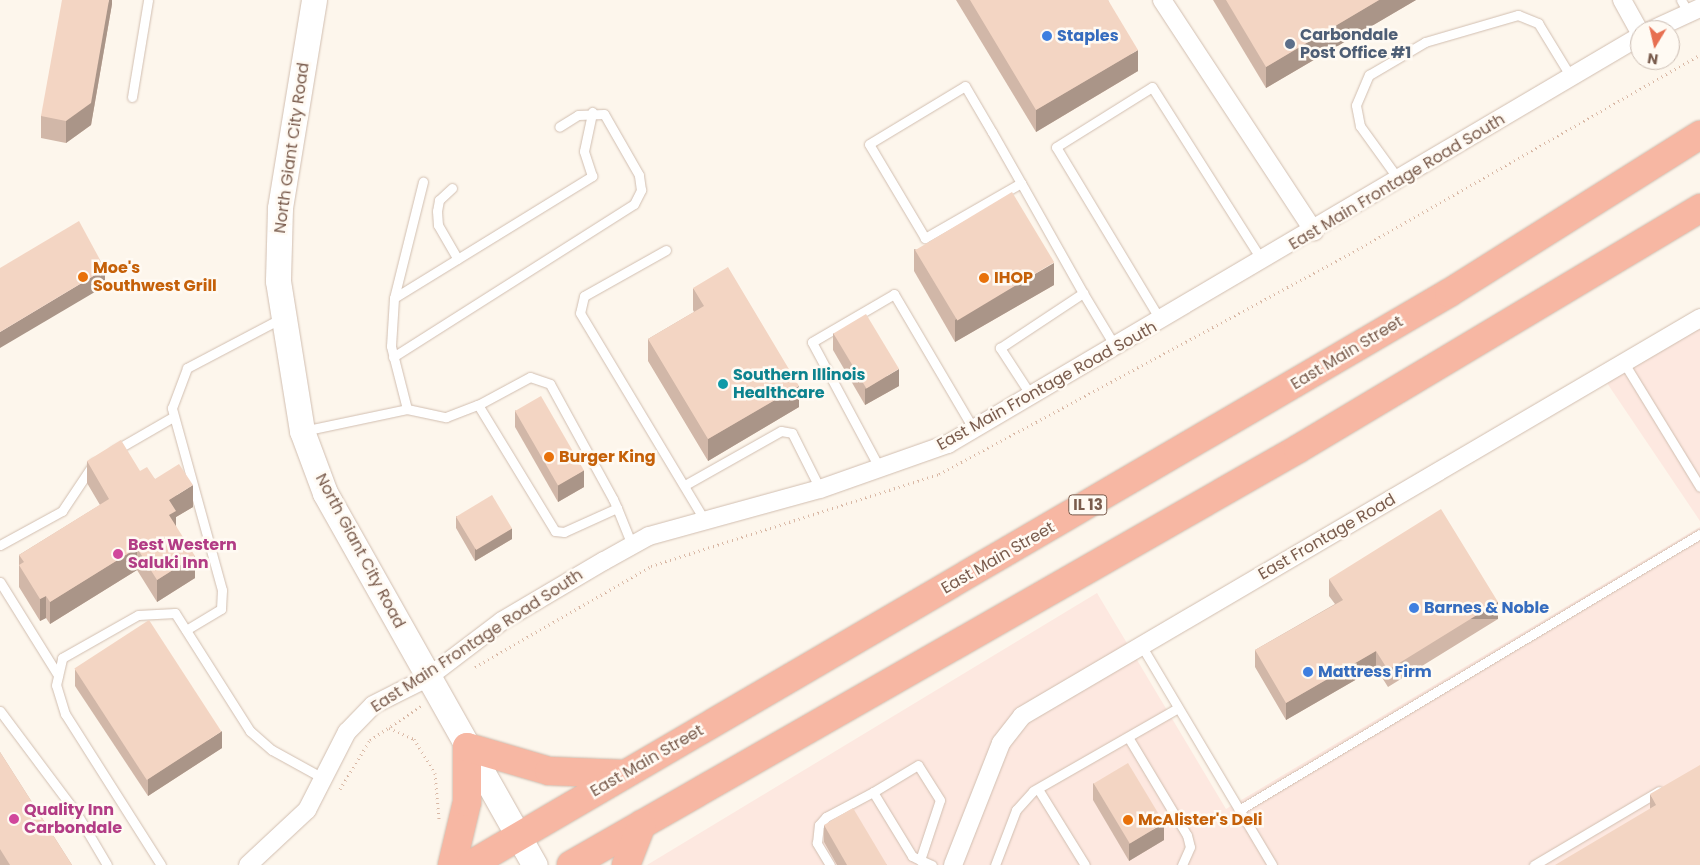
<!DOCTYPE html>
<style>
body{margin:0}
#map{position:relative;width:1700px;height:865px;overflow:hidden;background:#fdf6ec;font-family:Poppins,sans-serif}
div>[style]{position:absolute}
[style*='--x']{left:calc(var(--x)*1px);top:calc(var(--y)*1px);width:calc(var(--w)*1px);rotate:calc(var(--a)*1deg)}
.commercial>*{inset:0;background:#fde8e0}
.path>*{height:3px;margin-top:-1.5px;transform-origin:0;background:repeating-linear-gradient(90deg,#d9b8a5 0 1px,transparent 0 5px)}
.roads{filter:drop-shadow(0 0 1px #d1beb0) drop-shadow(0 0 1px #d1beb0)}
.lane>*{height:9px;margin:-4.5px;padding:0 4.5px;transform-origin:4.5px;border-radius:4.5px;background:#fff}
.street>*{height:18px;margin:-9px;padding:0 9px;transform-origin:9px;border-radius:9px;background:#fff}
.secondary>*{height:25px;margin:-12.5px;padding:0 12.5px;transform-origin:12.5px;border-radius:12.5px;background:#fff}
.highway>*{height:28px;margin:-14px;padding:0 14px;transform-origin:14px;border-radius:14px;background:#f7b7a3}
.wall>*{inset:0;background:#d1b7a8}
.shaded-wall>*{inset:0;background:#aa9588;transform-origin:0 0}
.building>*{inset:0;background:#f3d5c3;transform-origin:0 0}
.dots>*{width:14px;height:14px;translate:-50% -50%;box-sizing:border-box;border:2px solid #fffaf3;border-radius:50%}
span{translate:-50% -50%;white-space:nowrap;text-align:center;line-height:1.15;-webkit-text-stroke:5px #fffaf3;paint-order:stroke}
.shield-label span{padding:1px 4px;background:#fffaf3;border:1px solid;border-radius:4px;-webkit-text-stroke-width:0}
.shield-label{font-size:15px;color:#7a5c4d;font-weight:700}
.service-label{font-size:16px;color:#4e5e75;font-weight:700}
.left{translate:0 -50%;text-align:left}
.shop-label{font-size:16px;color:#366cbe;font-weight:700}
.street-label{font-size:16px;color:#7a5c4d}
.food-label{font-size:16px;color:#c56008;font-weight:700}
.culture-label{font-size:16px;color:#0d838f;font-weight:700}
.hotel-label{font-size:16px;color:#b23c85;font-weight:700}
.north{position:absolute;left:1630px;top:20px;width:50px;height:50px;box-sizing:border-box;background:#fffaf3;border:1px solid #cabbb1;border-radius:50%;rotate:189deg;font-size:14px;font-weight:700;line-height:20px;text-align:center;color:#7a5c4d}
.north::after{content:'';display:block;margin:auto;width:18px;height:22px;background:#e76f51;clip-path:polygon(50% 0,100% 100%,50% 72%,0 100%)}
</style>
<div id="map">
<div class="commercial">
<div style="clip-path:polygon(1700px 327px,1700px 521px,1607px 383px)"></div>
<div style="clip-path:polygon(1700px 527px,1700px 865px,647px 865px,1097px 593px,1226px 809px)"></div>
</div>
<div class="path">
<div style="--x:475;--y:667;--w:203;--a:-29.8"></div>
<div style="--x:651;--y:566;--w:302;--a:-17.7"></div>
<div style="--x:939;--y:474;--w:470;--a:-28.2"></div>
<div style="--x:1353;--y:252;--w:399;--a:-29.6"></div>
<div style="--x:389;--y:728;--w:27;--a:24"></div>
<div style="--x:414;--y:739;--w:40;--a:58"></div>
<div style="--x:435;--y:773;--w:46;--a:85"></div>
<div style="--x:340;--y:789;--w:57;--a:-58.5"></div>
<div style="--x:370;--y:740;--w:61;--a:-33.7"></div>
</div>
<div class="roads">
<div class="lane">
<div style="--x:1681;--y:0;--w:14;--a:60"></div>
<div style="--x:132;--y:97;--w:98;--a:-80.6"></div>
<div style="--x:1399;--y:180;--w:67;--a:-125.8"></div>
<div style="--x:1360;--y:126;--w:21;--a:-101"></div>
<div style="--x:1356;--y:105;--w:33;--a:-67"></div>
<div style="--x:1369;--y:75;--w:65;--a:-30.5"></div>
<div style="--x:1425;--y:42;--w:97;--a:-16.2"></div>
<div style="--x:1518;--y:15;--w:22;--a:22"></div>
<div style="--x:1538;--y:23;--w:63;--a:58.6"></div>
<div style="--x:1021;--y:183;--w:111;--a:150.2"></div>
<div style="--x:925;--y:238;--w:109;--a:-120.8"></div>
<div style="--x:869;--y:144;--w:112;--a:-31.1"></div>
<div style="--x:965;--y:86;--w:53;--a:59.6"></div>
<div style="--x:992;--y:132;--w:59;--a:60.4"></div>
<div style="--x:1021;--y:183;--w:126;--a:60.6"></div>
<div style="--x:452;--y:188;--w:18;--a:137"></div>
<div style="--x:439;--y:200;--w:11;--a:100"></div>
<div style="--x:437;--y:211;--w:14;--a:86"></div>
<div style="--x:438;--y:225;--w:39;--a:60"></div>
<div style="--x:666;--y:250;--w:94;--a:150.7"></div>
<div style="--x:584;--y:296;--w:17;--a:103"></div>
<div style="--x:580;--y:313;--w:243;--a:59"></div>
<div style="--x:394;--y:298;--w:233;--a:-31.6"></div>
<div style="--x:592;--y:176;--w:26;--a:-108"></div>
<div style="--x:584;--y:151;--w:40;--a:-78"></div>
<div style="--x:1161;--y:321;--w:203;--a:-121.1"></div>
<div style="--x:1056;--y:147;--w:113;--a:-32"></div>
<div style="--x:1152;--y:87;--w:205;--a:57.6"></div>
<div style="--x:393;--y:357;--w:285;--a:-32.4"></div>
<div style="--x:634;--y:204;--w:16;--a:-63"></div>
<div style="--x:641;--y:190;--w:15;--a:-98"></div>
<div style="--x:639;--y:175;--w:70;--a:-119.8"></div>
<div style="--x:604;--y:114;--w:26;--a:178"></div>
<div style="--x:578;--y:115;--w:22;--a:148"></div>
<div style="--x:1624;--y:363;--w:145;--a:58.5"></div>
<div style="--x:1032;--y:397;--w:59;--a:-123.1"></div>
<div style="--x:1000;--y:348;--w:100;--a:-33.5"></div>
<div style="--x:1083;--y:293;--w:64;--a:59"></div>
<div style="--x:407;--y:409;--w:65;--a:-104.3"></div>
<div style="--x:391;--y:346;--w:48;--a:-86.4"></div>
<div style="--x:394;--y:298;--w:120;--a:-76"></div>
<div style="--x:303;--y:431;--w:106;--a:-11.9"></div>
<div style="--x:407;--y:409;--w:40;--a:12"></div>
<div style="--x:446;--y:417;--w:34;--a:-21"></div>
<div style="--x:114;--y:451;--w:68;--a:-30"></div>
<div style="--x:880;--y:469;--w:144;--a:-118.2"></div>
<div style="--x:812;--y:342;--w:95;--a:-30.3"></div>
<div style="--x:894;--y:294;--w:158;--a:59.5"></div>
<div style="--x:685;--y:485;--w:110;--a:-29.4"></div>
<div style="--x:781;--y:431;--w:11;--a:10"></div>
<div style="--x:792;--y:433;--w:63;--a:63.4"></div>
<div style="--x:617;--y:508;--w:58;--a:155.6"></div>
<div style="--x:564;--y:532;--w:9;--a:-174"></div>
<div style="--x:555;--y:531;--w:148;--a:-121.4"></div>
<div style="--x:478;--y:405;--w:59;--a:-28.3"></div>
<div style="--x:530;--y:377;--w:21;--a:19"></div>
<div style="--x:550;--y:384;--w:131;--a:61.3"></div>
<div style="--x:613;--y:499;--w:10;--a:66"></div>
<div style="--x:617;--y:508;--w:40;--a:68"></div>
<div style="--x:0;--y:545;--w:71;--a:-28.7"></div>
<div style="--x:62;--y:511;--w:58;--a:-56.3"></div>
<div style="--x:0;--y:582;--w:110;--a:58.1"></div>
<div style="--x:186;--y:630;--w:41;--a:-31"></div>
<div style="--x:221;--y:609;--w:19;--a:-87"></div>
<div style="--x:222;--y:590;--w:189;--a:-105.4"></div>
<div style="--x:172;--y:408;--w:43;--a:-69.4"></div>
<div style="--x:187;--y:368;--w:107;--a:-27.8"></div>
<div style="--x:1141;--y:645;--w:256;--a:59.2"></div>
<div style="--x:0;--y:711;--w:129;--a:53.2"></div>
<div style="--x:77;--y:814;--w:59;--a:59.5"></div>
<div style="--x:1128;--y:737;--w:114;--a:59"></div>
<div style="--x:1187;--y:835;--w:12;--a:76"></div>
<div style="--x:1190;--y:847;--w:20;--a:114"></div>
<div style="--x:1038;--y:789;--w:89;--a:58.3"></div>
<div style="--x:1239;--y:810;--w:537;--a:-30.91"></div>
<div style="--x:920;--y:860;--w:63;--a:-71.6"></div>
<div style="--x:940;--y:800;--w:41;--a:-122.2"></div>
<div style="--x:918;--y:765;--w:52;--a:149"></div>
<div style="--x:873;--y:792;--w:75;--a:58.6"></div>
<div style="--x:912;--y:856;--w:9;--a:27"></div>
<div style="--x:920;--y:860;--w:13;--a:23"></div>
<div style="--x:161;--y:865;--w:179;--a:-122.4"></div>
<div style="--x:65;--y:714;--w:30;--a:-107"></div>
<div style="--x:56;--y:685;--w:28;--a:-77"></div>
<div style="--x:62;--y:658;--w:87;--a:-29.5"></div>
<div style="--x:138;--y:615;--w:37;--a:-3"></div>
<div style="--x:175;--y:613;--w:140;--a:57.6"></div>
<div style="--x:250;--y:731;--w:29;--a:41"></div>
<div style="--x:272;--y:750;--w:58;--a:28.8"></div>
<div style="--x:830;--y:865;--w:26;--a:-121"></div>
<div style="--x:817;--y:843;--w:18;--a:-84"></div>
<div style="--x:819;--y:825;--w:11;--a:-49"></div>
<div style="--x:826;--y:817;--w:53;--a:-28"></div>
<div style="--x:995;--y:865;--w:59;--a:-69.1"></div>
<div style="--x:1016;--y:810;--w:25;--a:-48"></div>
<div style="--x:1033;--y:791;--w:167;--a:-29.8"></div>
<div style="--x:1534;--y:865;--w:145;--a:-30.6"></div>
</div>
<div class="street">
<div style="--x:1162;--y:0;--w:277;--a:56.7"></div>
<div style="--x:1622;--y:0;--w:37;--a:61"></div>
<div style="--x:1652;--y:30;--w:53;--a:-24.6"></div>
<div style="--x:248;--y:865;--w:81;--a:-43"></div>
<div style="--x:307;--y:810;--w:88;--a:-62.9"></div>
<div style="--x:347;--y:732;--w:37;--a:-46"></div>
<div style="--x:373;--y:705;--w:60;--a:-26.6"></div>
<div style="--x:427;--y:678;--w:94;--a:-37.2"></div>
<div style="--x:502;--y:621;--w:118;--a:-30.5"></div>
<div style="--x:604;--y:561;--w:51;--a:-29.1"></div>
<div style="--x:649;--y:536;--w:177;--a:-15.4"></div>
<div style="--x:820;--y:489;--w:136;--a:-19.4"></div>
<div style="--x:948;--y:444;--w:803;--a:-30.52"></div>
<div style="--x:953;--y:865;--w:131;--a:-68.5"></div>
<div style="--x:1001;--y:743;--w:34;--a:-52"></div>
<div style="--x:1022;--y:716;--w:786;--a:-30.41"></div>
</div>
<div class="secondary">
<div style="--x:314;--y:0;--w:211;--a:99.3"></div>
<div style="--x:280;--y:208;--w:73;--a:91.6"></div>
<div style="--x:278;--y:281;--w:152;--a:80.9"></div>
<div style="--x:302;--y:431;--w:66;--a:69.6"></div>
<div style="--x:325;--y:493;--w:427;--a:60.6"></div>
</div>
<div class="highway">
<div style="--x:452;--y:865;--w:65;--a:-76.6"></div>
<div style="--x:467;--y:802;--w:55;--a:-90"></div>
<div style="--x:467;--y:747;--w:85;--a:16.3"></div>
<div style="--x:549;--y:771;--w:75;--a:2.3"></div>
<div style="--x:470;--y:865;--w:1134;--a:-30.3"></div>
<div style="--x:1449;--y:293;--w:297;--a:-32.2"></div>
<div style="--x:571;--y:865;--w:838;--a:-29.78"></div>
<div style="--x:1298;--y:449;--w:469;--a:-30.9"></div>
<div style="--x:626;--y:865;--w:44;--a:-68.7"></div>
</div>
</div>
<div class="wall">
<div style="clip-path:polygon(112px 0,112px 4px,91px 125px,66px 143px,41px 138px,41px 116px)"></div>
<div style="clip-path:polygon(956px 0,1108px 0,1138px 71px,1036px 132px)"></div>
<div style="clip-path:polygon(1213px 0,1416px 0,1266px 88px)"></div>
<div style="clip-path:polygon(914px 249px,1054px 285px,955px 342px,914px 271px)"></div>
<div style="clip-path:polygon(693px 288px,799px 407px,708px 461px,648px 361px,648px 339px,694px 312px,693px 310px)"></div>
<div style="clip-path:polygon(833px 333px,899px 386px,865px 405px,833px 350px)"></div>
<div style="clip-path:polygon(515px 410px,584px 487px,558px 502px,515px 427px)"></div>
<div style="clip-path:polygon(87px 461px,140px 471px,155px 479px,193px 507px,176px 517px,176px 526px,195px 578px,157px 602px,137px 570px,50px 624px,46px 618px,40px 621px,19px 587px,19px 555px,100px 505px,87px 483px)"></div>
<div style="clip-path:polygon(456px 516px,512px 539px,475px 561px,456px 528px)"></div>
<div style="clip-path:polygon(1329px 579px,1498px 619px,1388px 687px,1376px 668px,1286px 720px,1255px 667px,1255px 650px,1335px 604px,1329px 596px)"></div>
<div style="clip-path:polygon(75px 669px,222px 748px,148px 796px,75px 686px)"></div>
<div style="clip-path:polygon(0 752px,72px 865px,0 865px)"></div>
<div style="clip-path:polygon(1093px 783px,1164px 840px,1129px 861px,1093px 800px)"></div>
<div style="clip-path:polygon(1650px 794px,1700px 865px,1650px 809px)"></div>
<div style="clip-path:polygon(824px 825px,887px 865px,837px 865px,824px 842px)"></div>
</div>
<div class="shaded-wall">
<div style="clip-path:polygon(109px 0,112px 0,112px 4px,91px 125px,66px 143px,66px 121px)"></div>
<div style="clip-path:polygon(1379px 0,1416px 0,1266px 88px,1266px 67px)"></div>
<div style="clip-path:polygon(1138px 50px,1138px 71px,1036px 132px,1036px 110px)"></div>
<div style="clip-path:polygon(1054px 263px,1054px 285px,955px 342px,955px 320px)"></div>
<div style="clip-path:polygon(105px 269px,105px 286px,0 348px,0 332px)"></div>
<div style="clip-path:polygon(899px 369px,899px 386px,865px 405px,865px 389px)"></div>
<div style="clip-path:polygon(799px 386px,799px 407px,708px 461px,708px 439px)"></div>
<div style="clip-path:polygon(584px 470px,584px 487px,558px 502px,558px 485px)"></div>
<div style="clip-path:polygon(193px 485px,193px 507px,176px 517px,176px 533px,169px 537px,169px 500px)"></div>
<div style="clip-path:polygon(512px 528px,512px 539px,475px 561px,475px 549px)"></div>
<div style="clip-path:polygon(137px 548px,137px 570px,50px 624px,50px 602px)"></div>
<div style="clip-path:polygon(195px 556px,195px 578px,157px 602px,157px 580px)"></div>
<div style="clip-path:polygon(46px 596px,46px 618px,40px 621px,40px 599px)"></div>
<div style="left:1498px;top:602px;width:17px;height:129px;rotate:90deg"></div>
<div style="clip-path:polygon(1376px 651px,1376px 668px,1286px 720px,1286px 703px)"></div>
<div style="clip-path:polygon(222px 731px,222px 748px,148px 796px,148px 779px)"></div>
<div style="clip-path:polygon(1164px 823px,1164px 840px,1129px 861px,1129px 844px)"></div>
</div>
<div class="building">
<div style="clip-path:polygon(62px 0,109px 0,91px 103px,66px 121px,41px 116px)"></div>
<div style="clip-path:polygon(970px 0,1108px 0,1138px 50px,1036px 110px)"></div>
<div style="clip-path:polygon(1226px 0,1379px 0,1266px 67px)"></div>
<div style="left:1012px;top:192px;width:82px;height:113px;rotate:59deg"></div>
<div style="clip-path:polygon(79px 221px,105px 269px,0 332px,0 268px)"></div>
<div style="clip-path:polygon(728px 267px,799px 386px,708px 439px,648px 339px,704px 306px,693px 288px)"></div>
<div style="left:866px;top:314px;width:64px;height:38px;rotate:59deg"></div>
<div style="left:541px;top:396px;width:86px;height:30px;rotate:60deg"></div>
<div style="clip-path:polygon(121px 440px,140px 471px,147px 467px,155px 479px,179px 464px,193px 485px,169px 500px,176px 511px,169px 515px,195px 556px,157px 580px,137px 548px,50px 602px,46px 596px,40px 599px,19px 565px,24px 562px,19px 555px,109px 499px,87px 461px)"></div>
<div style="left:492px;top:495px;width:39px;height:42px;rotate:59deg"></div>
<div style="clip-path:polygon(1441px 509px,1498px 602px,1388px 670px,1376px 651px,1286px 703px,1255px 650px,1343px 600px,1329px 579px)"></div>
<div style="left:149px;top:620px;width:133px;height:89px;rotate:57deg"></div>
<div style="clip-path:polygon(0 752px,72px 865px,10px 865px,0 849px)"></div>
<div style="left:1128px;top:763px;width:70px;height:40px;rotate:59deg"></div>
<div style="clip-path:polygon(1700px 765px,1700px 865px,1555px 865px,1656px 805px,1650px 794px)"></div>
<div style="clip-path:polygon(853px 808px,887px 865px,847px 865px,824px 825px)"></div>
</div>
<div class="dots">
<div style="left:1047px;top:36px;background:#3f7fe0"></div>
<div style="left:1290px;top:44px;background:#5c6f8a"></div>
<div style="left:83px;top:277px;background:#e8710a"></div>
<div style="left:984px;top:278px;background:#e8710a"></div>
<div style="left:723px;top:384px;background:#0f9aa8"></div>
<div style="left:549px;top:457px;background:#e8710a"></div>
<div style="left:118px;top:554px;background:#d1479c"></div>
<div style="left:1414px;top:608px;background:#3f7fe0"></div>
<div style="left:1308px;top:672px;background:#3f7fe0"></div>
<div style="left:14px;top:819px;background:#d1479c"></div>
<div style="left:1128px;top:820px;background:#e8710a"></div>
</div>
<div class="shield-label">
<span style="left:1088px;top:505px">IL 13</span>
</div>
<div class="service-label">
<span class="left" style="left:1300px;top:44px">Carbondale<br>Post Office #1</span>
</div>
<div class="shop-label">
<span class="left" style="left:1057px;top:36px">Staples</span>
<span class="left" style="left:1424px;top:608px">Barnes &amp; Noble</span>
<span class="left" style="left:1318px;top:672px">Mattress Firm</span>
</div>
<div class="street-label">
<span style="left:292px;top:148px;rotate:-82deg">North Giant City Road</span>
<span style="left:1397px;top:182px;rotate:-31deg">East Main Frontage Road South</span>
<span style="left:1347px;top:353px;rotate:-31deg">East Main Street</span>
<span style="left:1047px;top:386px;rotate:-29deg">East Main Frontage Road South</span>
<span style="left:1327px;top:537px;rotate:-30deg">East Frontage Road</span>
<span style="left:360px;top:551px;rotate:62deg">North Giant City Road</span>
<span style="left:998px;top:558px;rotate:-30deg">East Main Street</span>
<span style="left:477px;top:641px;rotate:-33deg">East Main Frontage Road South</span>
<span style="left:647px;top:761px;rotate:-30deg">East Main Street</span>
</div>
<div class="food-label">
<span class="left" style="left:93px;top:277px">Moe's<br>Southwest Grill</span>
<span class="left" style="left:994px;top:278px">IHOP</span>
<span class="left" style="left:559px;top:457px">Burger King</span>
<span class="left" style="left:1138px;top:820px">McAlister's Deli</span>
</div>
<div class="culture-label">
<span class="left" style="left:733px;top:384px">Southern Illinois<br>Healthcare</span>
</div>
<div class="hotel-label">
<span class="left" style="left:128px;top:554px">Best Western<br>Saluki Inn</span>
<span class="left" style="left:24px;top:819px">Quality Inn<br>Carbondale</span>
</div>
<div class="north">N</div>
</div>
